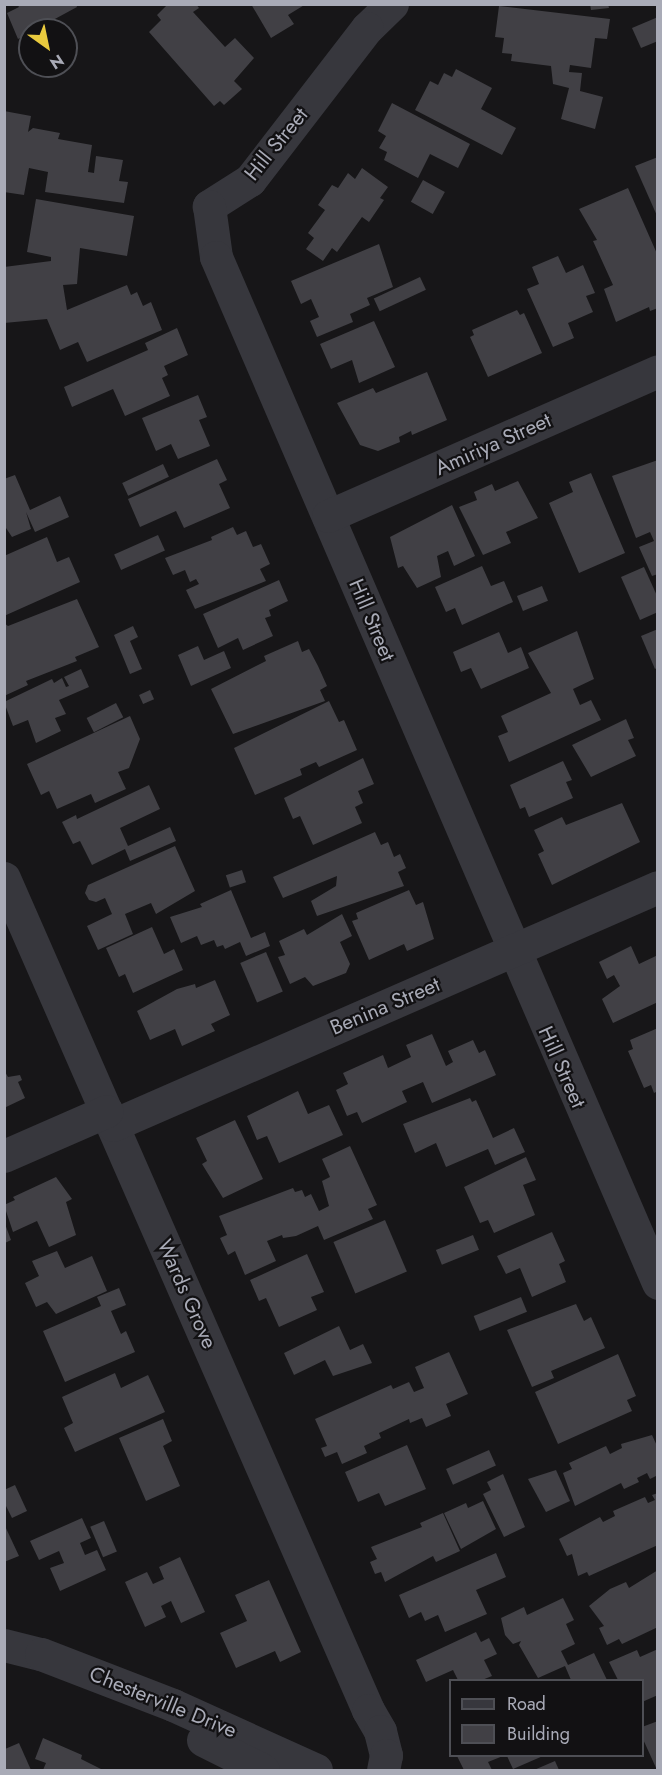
<!DOCTYPE html>
<style>
body{margin:0}
#map{position:relative;width:662px;height:1775px;overflow:hidden;background:#171618;font-family:Jost,sans-serif}
div>[style]{position:absolute}
[style*='--x']{left:calc(var(--x)*1px);top:calc(var(--y)*1px);width:calc(var(--w)*1px);rotate:calc(var(--a)*1deg)}
.building>*{inset:0;background:#414045;transform-origin:0 0}
.minor>*{height:33px;margin:-16.5px;padding:0 16.5px;transform-origin:16.5px;border-radius:16.5px;background:#37373d}
span{translate:-50% -50%;white-space:nowrap;text-align:center;line-height:1.15;-webkit-text-stroke:4.5px #121113;paint-order:stroke}
.street-label{font-size:21px;color:#a9abb7}
.frame{position:absolute;inset:0;border:6px solid #a9abb7;pointer-events:none}
.legend{position:absolute;left:449px;top:1679px;width:195px;height:78px;box-sizing:border-box;background:#121113;border:2px solid #4e4f55;margin:0;padding:8px 10px;list-style:none;font-size:18px;color:#a9abb7}
.legend li{display:flex;align-items:center;gap:12px;height:30px}
.legend b{width:30px;border:2px solid #4e4f55}
.north{position:absolute;left:18px;top:18px;width:60px;height:60px;box-sizing:border-box;background:#121113;border:2px solid #4e4f55;border-radius:50%;rotate:147deg;font-size:16px;font-weight:700;line-height:24px;text-align:center;color:#a9abb7}
.north::after{content:'';display:block;margin:auto;width:21px;height:27px;background:#e9ca3e;clip-path:polygon(50% 0,100% 100%,50% 72%,0 100%)}
</style>
<div id="map">
<div class="building">
<div style="clip-path:polygon(17px 4px,76px 4px,77px 7px,18px 39px,7px 13px,19px 7px)"></div>
<div style="clip-path:polygon(168px 4px,196px 4px,199px 8px,193px 12px,225px 47px,235px 38px,254px 58px,234px 81px,242px 89px,224px 105px,220px 101px,214px 106px,149px 32px,161px 20px,157px 15px)"></div>
<div style="clip-path:polygon(251px 4px,306px 4px,288px 15px,294px 24px,271px 38px)"></div>
<div style="clip-path:polygon(590px 4px,608px 4px,609px 8px,591px 10px)"></div>
<div style="clip-path:polygon(499px 6px,610px 19px,607px 39px,595px 38px,591px 68px,570px 65px,569px 72px,582px 73px,580px 91px,603px 97px,595px 129px,561px 119px,569px 88px,553px 84px,551px 66px,511px 61px,512px 54px,502px 53px,504px 38px,495px 37px)"></div>
<div style="clip-path:polygon(658px 17px,658px 41px,641px 48px,632px 28px)"></div>
<div style="clip-path:polygon(456px 69px,492px 88px,481px 109px,516px 128px,502px 155px,415px 110px,430px 81px,438px 85px,444px 73px,452px 77px)"></div>
<div style="clip-path:polygon(392px 103px,470px 144px,458px 168px,430px 154px,418px 178px,384px 160px,387px 152px,379px 148px,386px 136px,378px 131px)"></div>
<div style="clip-path:polygon(4px 111px,31px 116px,28px 132px,33px 128px,60px 133px,58px 139px,92px 145px,88px 172px,94px 173px,96px 156px,123px 160px,119px 181px,128px 182px,124px 203px,45px 192px,48px 172px,29px 168px,24px 195px,4px 192px)"></div>
<div style="clip-path:polygon(658px 157px,658px 218px,635px 166px)"></div>
<div style="clip-path:polygon(362px 168px,388px 187px,380px 198px,384px 200px,369px 222px,362px 217px,337px 252px,332px 248px,323px 261px,306px 249px,314px 238px,308px 233px,325px 210px,318px 205px,332px 185px,338px 188px,348px 173px,355px 179px)"></div>
<div style="left:423px;top:180px;width:25px;height:25px;rotate:29deg"></div>
<div style="clip-path:polygon(628px 188px,658px 256px,658px 308px,650px 311px,649px 307px,616px 322px,604px 289px,613px 285px,593px 241px,597px 240px,579px 209px)"></div>
<div style="clip-path:polygon(36px 199px,134px 216px,127px 256px,80px 248px,77px 284px,63px 285px,67px 310px,127px 285px,131px 295px,137px 292px,143px 306px,151px 302px,162px 330px,87px 362px,78px 342px,60px 350px,47px 319px,4px 323px,4px 267px,51px 261px,51px 257px,27px 252px)"></div>
<div style="clip-path:polygon(379px 244px,393px 287px,367px 298px,370px 305px,350px 314px,353px 322px,317px 337px,310px 321px,319px 317px,311px 299px,301px 304px,291px 281px)"></div>
<div style="clip-path:polygon(558px 256px,566px 273px,583px 265px,595px 293px,586px 296px,593px 312px,568px 323px,574px 338px,553px 347px,527px 289px,539px 284px,532px 267px)"></div>
<div style="left:420px;top:277px;width:14px;height:51px;rotate:65deg"></div>
<div style="clip-path:polygon(517px 310px,520px 315px,524px 313px,542px 353px,488px 377px,470px 337px,474px 335px,472px 330px)"></div>
<div style="clip-path:polygon(374px 321px,395px 367px,359px 383px,352px 360px,331px 369px,320px 344px)"></div>
<div style="clip-path:polygon(177px 328px,188px 355px,164px 366px,168px 375px,162px 378px,170px 396px,125px 416px,113px 389px,72px 407px,64px 387px,148px 350px,145px 343px)"></div>
<div style="clip-path:polygon(427px 372px,447px 420px,412px 435px,411px 431px,399px 437px,400px 442px,378px 451px,360px 445px,337px 403px,373px 388px,376px 393px)"></div>
<div style="clip-path:polygon(198px 395px,207px 417px,199px 420px,210px 446px,178px 459px,171px 444px,156px 451px,142px 418px)"></div>
<div style="clip-path:polygon(217px 459px,227px 480px,219px 484px,230px 508px,184px 528px,176px 511px,140px 527px,128px 499px)"></div>
<div style="clip-path:polygon(658px 460px,658px 574px,652px 576px,639px 547px,654px 541px,650px 532px,636px 538px,612px 476px)"></div>
<div style="left:163px;top:464px;width:14px;height:45px;rotate:65deg"></div>
<div style="clip-path:polygon(591px 473px,625px 553px,579px 573px,549px 503px,573px 492px,569px 482px)"></div>
<div style="clip-path:polygon(15px 475px,30px 510px,60px 496px,69px 517px,35px 532px,26px 512px,31px 529px,12px 537px,4px 525px,4px 479px)"></div>
<div style="clip-path:polygon(518px 481px,538px 518px,506px 532px,511px 543px,483px 555px,459px 507px,477px 500px,474px 492px,492px 484px,495px 491px)"></div>
<div style="clip-path:polygon(452px 505px,475px 556px,454px 566px,448px 551px,437px 556px,441px 577px,417px 588px,403px 566px,398px 568px,390px 537px)"></div>
<div style="clip-path:polygon(233px 527px,237px 535px,246px 531px,253px 547px,261px 544px,270px 564px,260px 569px,266px 581px,195px 609px,186px 590px,199px 584px,196px 579px,190px 582px,185px 570px,173px 575px,165px 558px,212px 540px,211px 537px)"></div>
<div style="left:158px;top:535px;width:17px;height:48px;rotate:66deg"></div>
<div style="clip-path:polygon(47px 537px,57px 562px,69px 557px,80px 582px,4px 616px,4px 556px)"></div>
<div style="clip-path:polygon(482px 566px,491px 586px,504px 581px,513px 602px,462px 625px,455px 608px,446px 612px,435px 587px)"></div>
<div style="clip-path:polygon(644px 567px,658px 598px,658px 612px,640px 620px,621px 577px)"></div>
<div style="clip-path:polygon(279px 580px,288px 601px,269px 610px,271px 616px,265px 618px,273px 636px,243px 650px,238px 638px,218px 648px,203px 614px)"></div>
<div style="left:542px;top:586px;width:16px;height:27px;rotate:68deg"></div>
<div style="clip-path:polygon(77px 599px,99px 647px,75px 657px,77px 661px,26px 681px,28px 685px,4px 696px,4px 623px,8px 626px)"></div>
<div style="clip-path:polygon(133px 626px,138px 637px,130px 641px,142px 669px,130px 674px,114px 635px)"></div>
<div style="clip-path:polygon(658px 629px,658px 667px,655px 669px,641px 636px)"></div>
<div style="clip-path:polygon(577px 631px,594px 679px,573px 689px,580px 705px,591px 700px,601px 720px,509px 762px,498px 736px,508px 732px,501px 716px,551px 693px,528px 653px)"></div>
<div style="clip-path:polygon(499px 632px,508px 653px,521px 647px,529px 668px,481px 689px,471px 668px,461px 672px,453px 652px)"></div>
<div style="clip-path:polygon(298px 641px,302px 652px,309px 649px,318px 666px,327px 686px,320px 690px,325px 701px,233px 734px,211px 689px,266px 661px,264px 656px)"></div>
<div style="clip-path:polygon(198px 646px,204px 660px,224px 651px,231px 668px,191px 686px,178px 655px)"></div>
<div style="clip-path:polygon(81px 669px,89px 687px,59px 700px,66px 714px,55px 718px,61px 731px,36px 743px,28px 720px,13px 726px,4px 702px,52px 679px,54px 683px,62px 678px,66px 687px,69px 686px,64px 677px)"></div>
<div style="left:150px;top:690px;width:10px;height:12px;rotate:66deg"></div>
<div style="clip-path:polygon(329px 701px,339px 722px,344px 720px,357px 750px,319px 767px,316px 762px,300px 769px,302px 775px,255px 795px,234px 748px)"></div>
<div style="left:116px;top:703px;width:16px;height:33px;rotate:63deg"></div>
<div style="clip-path:polygon(130px 716px,140px 739px,129px 768px,118px 772px,126px 789px,95px 803px,91px 794px,57px 809px,49px 791px,41px 795px,27px 764px)"></div>
<div style="clip-path:polygon(626px 719px,634px 738px,628px 740px,636px 756px,591px 777px,572px 745px)"></div>
<div style="clip-path:polygon(363px 758px,374px 784px,358px 791px,363px 803px,355px 807px,362px 823px,313px 845px,300px 816px,293px 819px,284px 798px)"></div>
<div style="clip-path:polygon(563px 761px,572px 780px,566px 782px,573px 798px,529px 817px,525px 807px,520px 809px,510px 785px)"></div>
<div style="clip-path:polygon(149px 785px,160px 809px,120px 828px,128px 846px,170px 827px,176px 841px,130px 861px,125px 849px,92px 865px,80px 841px,73px 844px,62px 822px,76px 815px,77px 819px)"></div>
<div style="clip-path:polygon(622px 803px,640px 842px,552px 885px,538px 854px,544px 851px,534px 830px,562px 817px,566px 825px)"></div>
<div style="clip-path:polygon(375px 832px,381px 845px,388px 842px,394px 857px,400px 854px,406px 868px,398px 872px,404px 886px,317px 916px,311px 901px,336px 886px,337px 876px,283px 898px,273px 877px)"></div>
<div style="clip-path:polygon(175px 846px,195px 891px,156px 914px,151px 903px,125px 914px,133px 934px,98px 950px,87px 926px,112px 914px,105px 898px,96px 902px,89px 900px,85px 893px,88px 885px)"></div>
<div style="left:242px;top:870px;width:13px;height:17px;rotate:72deg"></div>
<div style="clip-path:polygon(231px 890px,251px 938px,265px 932px,270px 946px,246px 956px,240px 942px,225px 949px,223px 945px,217px 947px,214px 940px,201px 945px,197px 936px,181px 943px,170px 917px,202px 907px,200px 904px)"></div>
<div style="clip-path:polygon(409px 890px,416px 905px,423px 902px,434px 939px,407px 951px,404px 944px,369px 960px,352px 921px,358px 919px,356px 913px)"></div>
<div style="clip-path:polygon(342px 914px,352px 936px,340px 942px,350px 964px,346px 973px,313px 986px,305px 977px,290px 984px,278px 957px,285px 955px,279px 941px,304px 929px,307px 935px)"></div>
<div style="clip-path:polygon(152px 927px,164px 954px,174px 949px,183px 970px,133px 993px,125px 974px,119px 977px,106px 948px)"></div>
<div style="clip-path:polygon(631px 946px,639px 964px,658px 955px,658px 1002px,613px 1023px,602px 999px,620px 986px,614px 975px,607px 979px,599px 962px)"></div>
<div style="left:266px;top:952px;width:43px;height:28px;rotate:67deg"></div>
<div style="clip-path:polygon(215px 980px,230px 1015px,211px 1024px,215px 1031px,182px 1046px,175px 1029px,150px 1040px,137px 1011px,177px 989px,195px 984px,196px 988px)"></div>
<div style="clip-path:polygon(658px 1028px,658px 1091px,654px 1093px,651px 1085px,644px 1088px,628px 1051px,633px 1049px,630px 1040px)"></div>
<div style="clip-path:polygon(432px 1034px,446px 1066px,453px 1062px,448px 1051px,473px 1040px,479px 1053px,485px 1050px,496px 1075px,432px 1103px,423px 1082px,402px 1091px,407px 1102px,362px 1123px,357px 1112px,347px 1116px,336px 1090px,348px 1084px,343px 1073px,383px 1055px,388px 1068px,411px 1057px,406px 1045px)"></div>
<div style="clip-path:polygon(4px 1070px,8px 1077px,20px 1075px,22px 1080px,18px 1082px,25px 1098px,4px 1108px)"></div>
<div style="clip-path:polygon(298px 1091px,308px 1114px,329px 1105px,343px 1135px,279px 1163px,267px 1136px,257px 1140px,247px 1116px)"></div>
<div style="clip-path:polygon(470px 1098px,472px 1102px,476px 1100px,493px 1138px,514px 1128px,525px 1152px,495px 1165px,488px 1149px,446px 1167px,436px 1143px,415px 1153px,403px 1124px)"></div>
<div style="clip-path:polygon(235px 1120px,263px 1179px,223px 1198px,202px 1164px,207px 1161px,196px 1138px)"></div>
<div style="clip-path:polygon(350px 1146px,377px 1205px,368px 1209px,373px 1219px,324px 1240px,318px 1226px,296px 1236px,283px 1238px,282px 1235px,267px 1241px,276px 1261px,245px 1275px,235px 1251px,228px 1255px,220px 1238px,227px 1235px,219px 1216px,293px 1188px,295px 1192px,302px 1190px,305px 1197px,311px 1194px,319px 1211px,329px 1206px,322px 1181px,330px 1177px,322px 1159px)"></div>
<div style="clip-path:polygon(526px 1157px,536px 1180px,523px 1185px,535px 1215px,494px 1233px,488px 1220px,480px 1223px,464px 1187px)"></div>
<div style="clip-path:polygon(56px 1177px,72px 1199px,66px 1202px,76px 1235px,49px 1247px,37px 1221px,13px 1232px,4px 1205px,15px 1200px,13px 1197px)"></div>
<div style="left:385px;top:1220px;width:56px;height:56px;rotate:67deg"></div>
<div style="clip-path:polygon(5px 1224px,11px 1240px,5px 1243px)"></div>
<div style="clip-path:polygon(552px 1232px,565px 1261px,559px 1264px,566px 1282px,532px 1297px,520px 1268px,506px 1274px,497px 1256px)"></div>
<div style="left:473px;top:1235px;width:16px;height:40px;rotate:68deg"></div>
<div style="clip-path:polygon(57px 1251px,65px 1268px,92px 1256px,107px 1291px,56px 1314px,47px 1302px,36px 1307px,25px 1283px,39px 1276px,32px 1261px)"></div>
<div style="clip-path:polygon(307px 1254px,324px 1292px,311px 1297px,317px 1310px,279px 1327px,266px 1298px,259px 1301px,250px 1280px)"></div>
<div style="clip-path:polygon(119px 1288px,126px 1305px,111px 1311px,121px 1334px,126px 1331px,135px 1352px,65px 1382px,43px 1331px,101px 1306px,97px 1297px)"></div>
<div style="left:521px;top:1297px;width:16px;height:51px;rotate:68deg"></div>
<div style="clip-path:polygon(576px 1304px,584px 1321px,591px 1317px,605px 1348px,551px 1371px,554px 1378px,532px 1387px,507px 1330px)"></div>
<div style="clip-path:polygon(339px 1326px,350px 1350px,363px 1344px,372px 1363px,333px 1376px,325px 1360px,294px 1375px,284px 1353px)"></div>
<div style="clip-path:polygon(449px 1352px,468px 1394px,446px 1404px,451px 1416px,426px 1427px,422px 1418px,410px 1423px,409px 1419px,379px 1433px,381px 1438px,364px 1446px,367px 1453px,342px 1464px,337px 1452px,325px 1457px,321px 1448px,327px 1446px,315px 1419px,391px 1385px,393px 1389px,409px 1382px,414px 1392px,424px 1388px,415px 1367px)"></div>
<div style="clip-path:polygon(618px 1354px,636px 1396px,627px 1400px,632px 1411px,558px 1444px,535px 1392px)"></div>
<div style="clip-path:polygon(115px 1373px,121px 1388px,148px 1375px,165px 1412px,75px 1452px,64px 1428px,73px 1423px,62px 1397px)"></div>
<div style="clip-path:polygon(163px 1419px,172px 1441px,163px 1446px,180px 1486px,146px 1501px,119px 1438px)"></div>
<div style="clip-path:polygon(652px 1435px,658px 1448px,658px 1475px,650px 1479px,647px 1473px,637px 1478px,639px 1482px,624px 1489px,621px 1483px,575px 1506px,563px 1473px,572px 1469px,569px 1463px,606px 1446px,610px 1454px,622px 1448px,621px 1444px)"></div>
<div style="clip-path:polygon(407px 1445px,426px 1489px,385px 1506px,379px 1493px,358px 1502px,345px 1472px)"></div>
<div style="left:489px;top:1450px;width:17px;height:47px;rotate:66deg"></div>
<div style="clip-path:polygon(556px 1470px,570px 1501px,546px 1512px,528px 1479px)"></div>
<div style="clip-path:polygon(503px 1474px,525px 1527px,504px 1537px,483px 1494px,491px 1490px,487px 1482px)"></div>
<div style="clip-path:polygon(15px 1485px,27px 1511px,12px 1518px,4px 1502px,4px 1490px)"></div>
<div style="clip-path:polygon(658px 1493px,658px 1545px,589px 1576px,587px 1572px,578px 1576px,572px 1554px,567px 1556px,559px 1539px,600px 1517px,603px 1522px,615px 1516px,613px 1511px,645px 1497px,648px 1503px,655px 1500px,652px 1495px)"></div>
<div style="clip-path:polygon(483px 1501px,496px 1529px,461px 1549px,444px 1513px,466px 1503px,468px 1508px)"></div>
<div style="clip-path:polygon(443px 1513px,460px 1551px,436px 1562px,433px 1556px,385px 1582px,381px 1572px,375px 1574px,370px 1562px,377px 1559px,371px 1547px,422px 1527px,420px 1523px)"></div>
<div style="clip-path:polygon(82px 1518px,91px 1538px,80px 1543px,85px 1555px,97px 1550px,106px 1570px,60px 1591px,50px 1568px,64px 1563px,59px 1551px,39px 1560px,30px 1541px)"></div>
<div style="left:104px;top:1521px;width:33px;height:15px;rotate:67deg"></div>
<div style="clip-path:polygon(4px 1524px,19px 1556px,4px 1562px)"></div>
<div style="clip-path:polygon(496px 1553px,506px 1577px,476px 1590px,487px 1614px,445px 1632px,438px 1615px,425px 1621px,421px 1612px,409px 1618px,399px 1595px)"></div>
<div style="clip-path:polygon(180px 1557px,205px 1612px,181px 1623px,171px 1601px,161px 1606px,166px 1617px,145px 1627px,125px 1582px,147px 1572px,153px 1584px,164px 1579px,159px 1567px)"></div>
<div style="clip-path:polygon(658px 1570px,658px 1627px,622px 1644px,619px 1639px,607px 1645px,599px 1628px,604px 1626px,589px 1606px,610px 1589px,626px 1582px,629px 1588px)"></div>
<div style="clip-path:polygon(269px 1580px,301px 1652px,280px 1662px,275px 1651px,236px 1668px,220px 1633px,247px 1621px,235px 1595px)"></div>
<div style="clip-path:polygon(563px 1598px,574px 1620px,566px 1624px,575px 1644px,561px 1651px,568px 1665px,594px 1653px,607px 1680px,571px 1680px,565px 1666px,538px 1678px,519px 1645px,521px 1641px,513px 1644px,505px 1635px,501px 1618px,524px 1607px,527px 1615px)"></div>
<div style="clip-path:polygon(476px 1632px,481px 1642px,489px 1638px,497px 1654px,484px 1660px,492px 1676px,482px 1680px,458px 1680px,453px 1670px,426px 1682px,416px 1660px)"></div>
<div style="clip-path:polygon(658px 1649px,658px 1695px,642px 1702px,642px 1680px,618px 1680px,609px 1662px,637px 1650px,640px 1657px)"></div>
<div style="clip-path:polygon(658px 1721px,658px 1770px,657px 1770px,642px 1737px,642px 1727px)"></div>
<div style="clip-path:polygon(43px 1738px,82px 1755px,81px 1759px,103px 1770px,43px 1770px,46px 1763px,35px 1759px)"></div>
<div style="clip-path:polygon(19px 1743px,31px 1770px,5px 1770px,5px 1749px)"></div>
<div style="clip-path:polygon(457px 1756px,503px 1756px,488px 1762px,492px 1770px,464px 1770px)"></div>
<div style="clip-path:polygon(507px 1756px,543px 1756px,513px 1769px)"></div>
<div style="clip-path:polygon(555px 1761px,559px 1770px,534px 1770px)"></div>
</div>
<div class="minor">
<div style="--x:392;--y:4;--w:35;--a:136"></div>
<div style="--x:367;--y:28;--w:192;--a:127.6"></div>
<div style="--x:250;--y:180;--w:49;--a:147.6"></div>
<div style="--x:209;--y:206;--w:51;--a:82.2"></div>
<div style="--x:216;--y:257;--w:1117;--a:66.69"></div>
<div style="--x:328;--y:516;--w:360;--a:-23.7"></div>
<div style="--x:4;--y:878;--w:908;--a:66.37"></div>
<div style="--x:368;--y:1710;--w:24;--a:60"></div>
<div style="--x:380;--y:1731;--w:25;--a:76"></div>
<div style="--x:386;--y:1755;--w:15;--a:101"></div>
<div style="--x:113;--y:1125;--w:595;--a:-23.59"></div>
<div style="--x:4;--y:1156;--w:112;--a:-23.6"></div>
<div style="--x:4;--y:1645;--w:38;--a:14"></div>
<div style="--x:41;--y:1654;--w:142;--a:21.1"></div>
<div style="--x:173;--y:1705;--w:157;--a:24.4"></div>
<div style="--x:203;--y:1740;--w:67;--a:26.6"></div>
</div>
<div class="street-label">
<span style="left:276px;top:144px;rotate:-51deg">Hill Street</span>
<span style="left:493px;top:444px;rotate:-24deg">Amiriya Street</span>
<span style="left:372px;top:620px;rotate:67deg">Hill Street</span>
<span style="left:385px;top:1006px;rotate:-23deg">Benina Street</span>
<span style="left:562px;top:1067px;rotate:66deg">Hill Street</span>
<span style="left:187px;top:1294px;rotate:66deg">Wards Grove</span>
<span style="left:163px;top:1702px;rotate:22deg">Chesterville Drive</span>
</div>
<div class="frame"></div>
<ul class="legend">
<li><b style="height:8px;background:#37373d"></b>Road</li>
<li><b style="height:16px;background:#414045"></b>Building</li>
</ul>
<div class="north">N</div>
</div>
